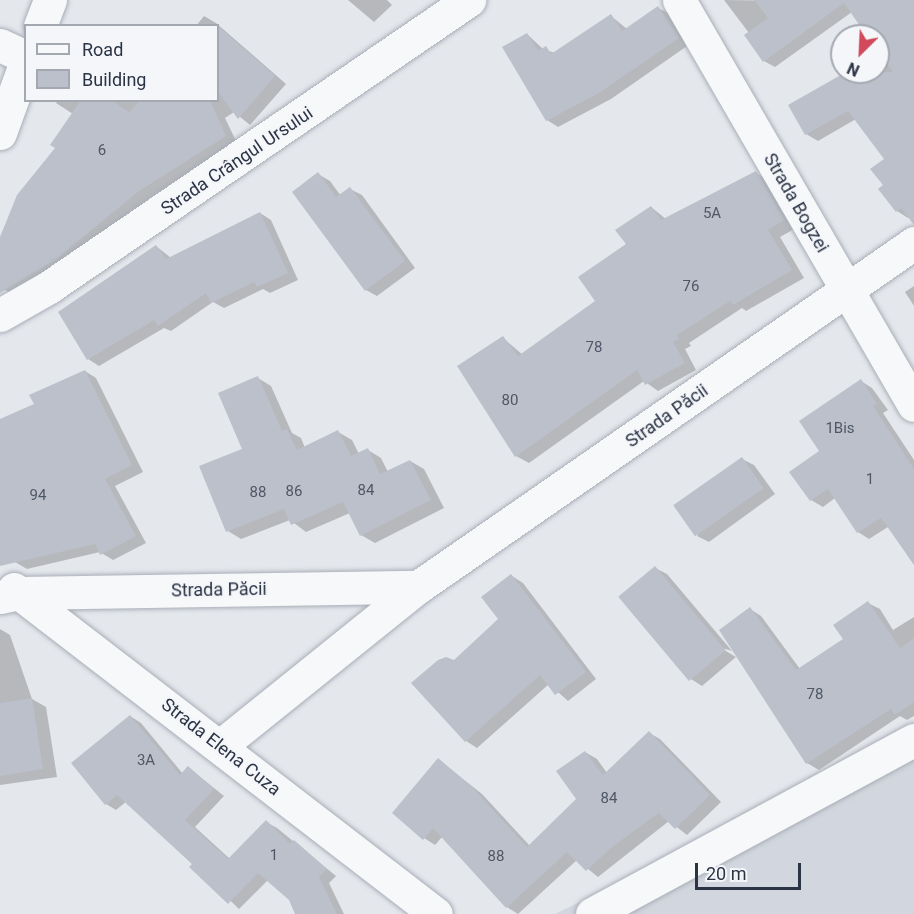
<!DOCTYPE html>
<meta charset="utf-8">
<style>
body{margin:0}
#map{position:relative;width:914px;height:914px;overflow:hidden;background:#e4e7ec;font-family:Roboto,sans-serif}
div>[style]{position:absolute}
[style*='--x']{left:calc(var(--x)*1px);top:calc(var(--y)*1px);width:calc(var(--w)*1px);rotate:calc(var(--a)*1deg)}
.built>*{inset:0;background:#d2d6de}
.shadow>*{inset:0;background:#0003}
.building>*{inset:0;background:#bbc0ca;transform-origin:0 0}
.roads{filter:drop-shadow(0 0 2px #a9aeb7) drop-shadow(0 0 2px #a9aeb7)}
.minor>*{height:33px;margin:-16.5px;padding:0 16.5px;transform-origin:16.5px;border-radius:16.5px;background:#f7f8fa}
span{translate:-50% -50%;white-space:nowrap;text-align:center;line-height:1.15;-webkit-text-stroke:4.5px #f4f6f9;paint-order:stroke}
.number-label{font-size:15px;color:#4f5766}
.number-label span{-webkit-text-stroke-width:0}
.street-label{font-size:18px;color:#2b3445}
.legend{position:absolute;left:24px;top:24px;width:195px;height:78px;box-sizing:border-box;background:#f4f6f9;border:2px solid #a4a8b1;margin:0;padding:8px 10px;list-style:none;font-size:18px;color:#2b3445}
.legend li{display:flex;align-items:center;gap:12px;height:30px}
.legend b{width:30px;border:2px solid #a4a8b1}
.north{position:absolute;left:830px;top:24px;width:60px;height:60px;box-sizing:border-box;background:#f4f6f9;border:2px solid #a4a8b1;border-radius:50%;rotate:204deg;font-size:16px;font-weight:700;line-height:24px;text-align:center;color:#2b3445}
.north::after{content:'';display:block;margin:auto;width:21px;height:27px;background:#d1495b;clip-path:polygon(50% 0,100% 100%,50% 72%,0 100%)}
.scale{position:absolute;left:695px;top:863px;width:106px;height:27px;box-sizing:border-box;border:3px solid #2b3445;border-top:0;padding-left:8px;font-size:18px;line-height:21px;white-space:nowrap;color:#2b3445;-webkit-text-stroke:4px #f4f6f9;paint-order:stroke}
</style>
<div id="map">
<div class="built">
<div style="clip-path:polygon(914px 737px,914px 914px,555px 914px)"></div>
</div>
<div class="shadow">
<div style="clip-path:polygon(348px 0,387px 0,392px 5px,374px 22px)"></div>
<div style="clip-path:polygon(724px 0,914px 2px,914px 213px,908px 218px,897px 211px,885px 185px,886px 159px,856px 119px,818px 141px,806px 134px,849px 72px,878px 72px,881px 53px,878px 36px,869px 36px,852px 12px,775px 67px,764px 61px,749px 33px)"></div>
<div style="clip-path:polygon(658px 8px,670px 14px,690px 44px,611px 99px,558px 127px,547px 120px,527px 34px,543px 49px,555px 53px,611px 16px,627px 29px)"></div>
<div style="clip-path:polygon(204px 16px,216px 23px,286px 84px,250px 125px,234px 112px,225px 118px,237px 143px,151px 197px,51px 277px,19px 296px,0 288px,0 241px,57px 148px,73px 114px,56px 103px,58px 100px,218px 100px,218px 26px,196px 26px)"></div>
<div style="clip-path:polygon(756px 173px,768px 180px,796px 228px,780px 237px,804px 278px,746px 311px,742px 308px,689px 343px,691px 346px,685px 349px,696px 370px,658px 391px,644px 381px,529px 463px,516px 456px,503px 338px,523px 355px,597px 302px,651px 207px,666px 219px)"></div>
<div style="clip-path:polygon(318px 174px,330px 181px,341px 196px,350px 189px,362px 195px,415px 268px,377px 296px,366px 290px)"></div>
<div style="clip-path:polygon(260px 213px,271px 220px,298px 280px,270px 293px,263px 289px,224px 308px,213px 302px,171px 331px,164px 328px,99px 366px,88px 359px,156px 246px,171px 258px)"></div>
<div style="clip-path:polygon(914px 286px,914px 306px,905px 292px)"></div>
<div style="clip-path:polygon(85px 371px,96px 378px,143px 472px,115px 486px,146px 543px,113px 560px,100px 552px,27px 569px,15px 562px,0 496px,0 421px,36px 405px)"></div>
<div style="clip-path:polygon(258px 378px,271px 386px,292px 433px,301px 438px,305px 448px,338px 432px,352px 440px,359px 454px,368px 450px,381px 458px,388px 472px,410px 461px,424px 469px,444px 508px,375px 543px,361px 535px,350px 513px,306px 532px,290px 520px,241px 539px,228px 531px,201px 467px,244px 449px)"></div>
<div style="clip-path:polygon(861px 381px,872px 388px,888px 410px,883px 413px,914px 460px,914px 565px,888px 527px,869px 539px,858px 532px,835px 498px,823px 507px,811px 500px,791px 472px,821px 451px)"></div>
<div style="clip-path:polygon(742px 459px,754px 465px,775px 494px,709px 542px,697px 536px)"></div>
<div style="clip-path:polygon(655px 568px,667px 574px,732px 651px,719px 647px,736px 657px,702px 686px,691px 679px)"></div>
<div style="clip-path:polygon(512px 576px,523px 583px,596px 679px,568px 701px,549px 684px,477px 748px,466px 741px,413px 684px,454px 662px,500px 620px)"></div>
<div style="clip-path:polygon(868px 603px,880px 609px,893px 630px,914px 617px,914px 716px,907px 720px,900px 716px,819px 770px,807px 763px,750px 609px,761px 616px,800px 669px,845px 640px)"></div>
<div style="clip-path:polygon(0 629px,10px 635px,32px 699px,46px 707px,57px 777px,0 785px)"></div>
<div style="clip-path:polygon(130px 716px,141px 723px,183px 774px,189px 768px,224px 796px,195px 827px,230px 859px,266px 822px,277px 828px,336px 876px,329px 883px,344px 914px,297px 914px,290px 899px,268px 880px,239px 909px,127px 801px,116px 810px,106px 804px)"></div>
<div style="clip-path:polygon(649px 733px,660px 739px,721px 802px,687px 835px,669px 821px,598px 877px,577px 860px,518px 914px,507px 907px,442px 837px,435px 845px,424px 838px,439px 760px,482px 794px,530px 846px,578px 799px,585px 752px,597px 759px,607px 773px)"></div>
</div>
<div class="building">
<div style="clip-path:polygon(754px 0,914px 0,914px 225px,901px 208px,896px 212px,878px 189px,883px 185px,870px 169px,884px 159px,848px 111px,805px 135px,788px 105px,846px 72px,893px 72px,878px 51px,878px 36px,867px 36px,844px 3px,763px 62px,744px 35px,768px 18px)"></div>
<div style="clip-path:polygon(658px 6px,679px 38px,599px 93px,546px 121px,502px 47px,527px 33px,538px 51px,546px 46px,551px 54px,611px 14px,622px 31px)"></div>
<div style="clip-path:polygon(218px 26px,275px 76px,238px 119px,218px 92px)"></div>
<div style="clip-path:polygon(81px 100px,111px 100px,129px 112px,140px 100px,210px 100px,226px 136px,139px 191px,56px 259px,0 293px,0 237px,17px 195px,55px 148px,50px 145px)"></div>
<div style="clip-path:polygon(756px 171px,784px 220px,768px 230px,792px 270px,733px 305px,730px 301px,677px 335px,679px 339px,673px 342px,685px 363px,645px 385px,637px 370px,515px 457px,457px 366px,503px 336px,518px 356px,595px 301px,578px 277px,626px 244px,615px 230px,651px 206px,661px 220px)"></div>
<div style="clip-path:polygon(318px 172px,336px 197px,350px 187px,405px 261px,365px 291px,292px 192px)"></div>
<div style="clip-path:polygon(260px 212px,288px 273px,257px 287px,254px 282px,211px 303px,206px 293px,158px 326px,154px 320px,87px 360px,58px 312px,156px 245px,166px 259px)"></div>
<div style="clip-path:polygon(85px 370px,132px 465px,105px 479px,136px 536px,100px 555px,95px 544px,0 566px,0 419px,34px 404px,29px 395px)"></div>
<div style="clip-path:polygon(258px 376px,282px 431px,287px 429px,297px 450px,338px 430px,351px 456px,368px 448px,380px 474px,410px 460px,431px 500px,360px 536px,343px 502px,291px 525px,284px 509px,226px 532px,199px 466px,242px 449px,218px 393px)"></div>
<div style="clip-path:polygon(861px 379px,877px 404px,873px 406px,914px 469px,914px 564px,881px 518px,857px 533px,828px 489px,810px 501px,789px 472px,819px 451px,799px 421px)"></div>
<div style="left:742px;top:457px;width:38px;height:84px;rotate:55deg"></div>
<div style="left:655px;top:566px;width:110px;height:48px;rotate:50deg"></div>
<div style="clip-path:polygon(511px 574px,586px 672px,555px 695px,540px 675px,465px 742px,411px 683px,438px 660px,446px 657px,454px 660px,498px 619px,481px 597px)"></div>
<div style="clip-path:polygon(868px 601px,900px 648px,914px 638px,914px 702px,895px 715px,891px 709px,806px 764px,719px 630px,750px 607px,796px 670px,843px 639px,833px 625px)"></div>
<div style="clip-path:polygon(32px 698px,43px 769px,0 776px,0 703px)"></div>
<div style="clip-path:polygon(130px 715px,180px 775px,188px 766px,214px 789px,185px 820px,228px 859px,266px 820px,290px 844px,294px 840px,327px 869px,319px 877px,337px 914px,295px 914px,289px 900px,258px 873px,228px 904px,189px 867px,192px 864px,117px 795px,105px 805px,71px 763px)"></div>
<div style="clip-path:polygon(649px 731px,710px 795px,675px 829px,659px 813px,612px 847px,586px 871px,567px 852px,506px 908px,433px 828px,423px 840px,392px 813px,438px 758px,471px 786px,527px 847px,576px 799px,556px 771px,585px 751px,603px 775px)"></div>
</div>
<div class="roads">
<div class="minor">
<div style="--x:679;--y:0;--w:468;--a:59.9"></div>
<div style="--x:40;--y:26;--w:28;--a:-69"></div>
<div style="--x:0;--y:45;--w:29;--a:25"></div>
<div style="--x:0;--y:133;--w:77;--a:-70.1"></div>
<div style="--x:0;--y:315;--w:56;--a:-29.7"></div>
<div style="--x:49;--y:287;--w:509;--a:-34.35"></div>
<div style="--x:14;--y:589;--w:6;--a:39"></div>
<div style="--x:19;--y:593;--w:399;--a:-0.9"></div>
<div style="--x:0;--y:597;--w:19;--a:-12"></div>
<div style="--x:19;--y:593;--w:526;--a:37.59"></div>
<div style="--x:220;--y:746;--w:254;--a:-38.8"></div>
<div style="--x:418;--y:587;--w:604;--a:-34.74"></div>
<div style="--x:592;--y:914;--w:366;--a:-28.4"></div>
</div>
</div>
<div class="number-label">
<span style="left:102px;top:151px">6</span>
<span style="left:712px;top:214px">5A</span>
<span style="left:691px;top:287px">76</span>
<span style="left:594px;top:348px">78</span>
<span style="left:510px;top:401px">80</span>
<span style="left:840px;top:429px">1Bis</span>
<span style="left:870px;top:480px">1</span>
<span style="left:366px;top:491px">84</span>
<span style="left:294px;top:492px">86</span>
<span style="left:258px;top:493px">88</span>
<span style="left:38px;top:496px">94</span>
<span style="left:815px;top:695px">78</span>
<span style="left:146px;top:761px">3A</span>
<span style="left:609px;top:799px">84</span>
<span style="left:274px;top:856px">1</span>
<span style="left:496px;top:857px">88</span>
</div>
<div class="street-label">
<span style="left:237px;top:161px;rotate:-34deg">Strada Crângul Ursului</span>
<span style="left:796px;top:203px;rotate:60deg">Strada Bogzei</span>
<span style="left:667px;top:416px;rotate:-35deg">Strada Păcii</span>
<span style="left:219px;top:590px;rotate:-1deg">Strada Păcii</span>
<span style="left:221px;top:747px;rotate:38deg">Strada Elena Cuza</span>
</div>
<ul class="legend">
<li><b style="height:8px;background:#f7f8fa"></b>Road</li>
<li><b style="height:16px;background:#bbc0ca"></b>Building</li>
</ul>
<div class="north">N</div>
<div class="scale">20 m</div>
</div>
